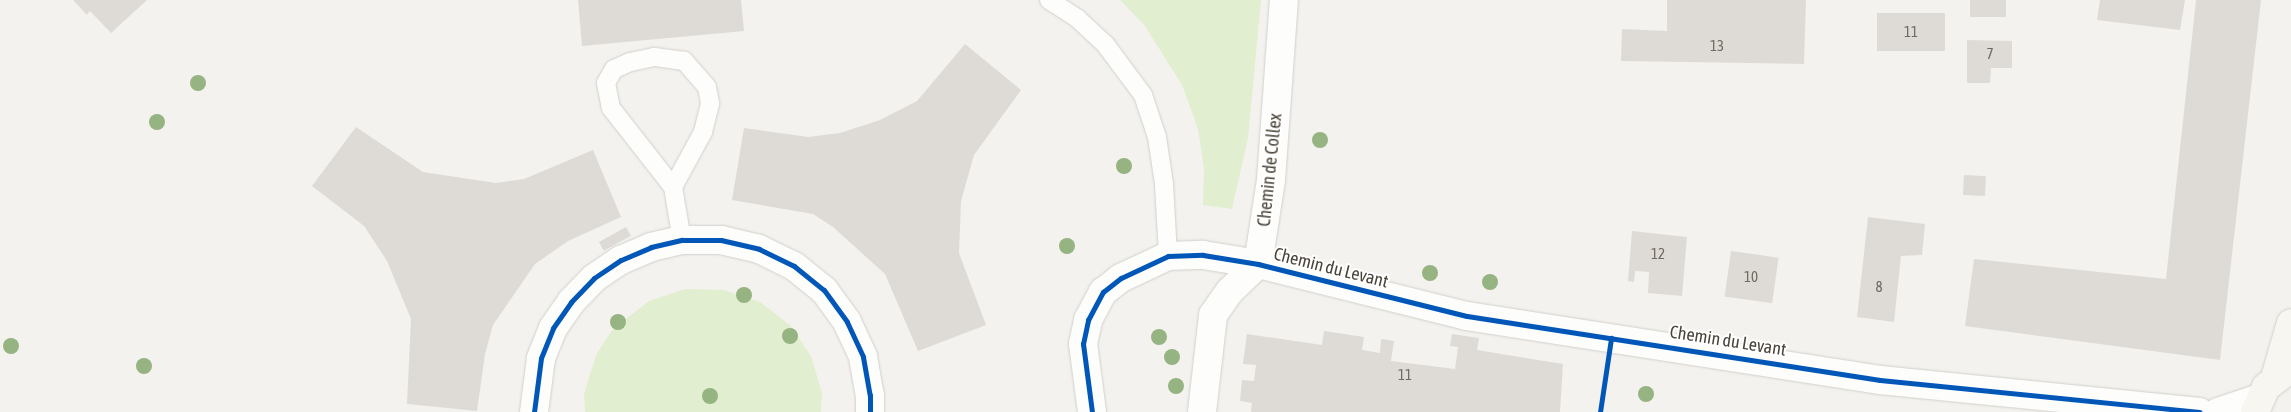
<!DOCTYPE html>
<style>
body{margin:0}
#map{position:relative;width:2291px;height:412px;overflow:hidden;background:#f4f2ee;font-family:"Asap Condensed",sans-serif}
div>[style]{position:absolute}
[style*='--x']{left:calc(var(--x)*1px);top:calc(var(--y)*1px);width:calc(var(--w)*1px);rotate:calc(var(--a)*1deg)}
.green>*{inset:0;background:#e1eecf}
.building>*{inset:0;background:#dedbd6;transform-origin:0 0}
.roads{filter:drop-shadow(0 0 1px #d2d0cb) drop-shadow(0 0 1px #d2d0cb)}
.service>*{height:18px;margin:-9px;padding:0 9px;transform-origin:9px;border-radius:9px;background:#fdfdfc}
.minor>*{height:28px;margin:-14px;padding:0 14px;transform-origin:14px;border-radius:14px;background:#fdfdfc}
.secondary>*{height:28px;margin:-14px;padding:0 14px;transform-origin:14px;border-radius:14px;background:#f7f6f1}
.cycleway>*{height:5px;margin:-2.5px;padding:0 2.5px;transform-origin:2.5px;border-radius:2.5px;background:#0057b8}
.trees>*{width:16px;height:16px;margin:-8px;border-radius:50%;background:#96b382}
span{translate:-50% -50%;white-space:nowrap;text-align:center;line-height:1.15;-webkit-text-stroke:4px #fff;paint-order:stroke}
.number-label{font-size:15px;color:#706a61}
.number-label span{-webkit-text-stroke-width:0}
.street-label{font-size:18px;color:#4b4439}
</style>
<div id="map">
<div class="green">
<div style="clip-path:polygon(1120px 0,1261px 0,1248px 138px,1232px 209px,1203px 205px,1204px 169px,1198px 129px,1182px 85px,1145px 26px)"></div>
<div style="clip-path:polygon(685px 289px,724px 290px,760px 302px,790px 325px,811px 356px,822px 393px,821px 412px,585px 412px,584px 394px,596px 355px,612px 330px,649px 301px)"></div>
</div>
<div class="building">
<div style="clip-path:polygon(73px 0,147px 0,111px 33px,90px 11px,87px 15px)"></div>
<div style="clip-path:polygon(578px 0,741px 0,744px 31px,582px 46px)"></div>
<div style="clip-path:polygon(1667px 0,1806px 0,1804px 64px,1621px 61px,1622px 29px,1667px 31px)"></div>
<div style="left:1970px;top:0;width:36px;height:17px"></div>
<div style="clip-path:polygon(2100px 0,2185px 0,2180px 30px,2097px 20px)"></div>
<div style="clip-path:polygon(2196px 0,2261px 0,2220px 360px,1965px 326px,1974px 259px,2166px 279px)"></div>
<div style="left:1877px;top:13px;width:68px;height:38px"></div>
<div style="clip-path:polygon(1967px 40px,2012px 41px,2012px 68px,1991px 68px,1990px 83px,1967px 83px)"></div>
<div style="clip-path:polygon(965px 44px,1021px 90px,974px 155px,961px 201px,959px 253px,986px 325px,918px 351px,885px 274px,833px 227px,813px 214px,732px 200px,744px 128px,808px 137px,840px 133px,880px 120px,917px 101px)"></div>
<div style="clip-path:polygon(356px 127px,423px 172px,496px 183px,524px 179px,593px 150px,621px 217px,568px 241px,535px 264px,493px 325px,485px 354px,477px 411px,407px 404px,411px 319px,387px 261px,364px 226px,312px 186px)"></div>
<div style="left:1964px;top:175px;width:22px;height:20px;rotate:3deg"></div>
<div style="clip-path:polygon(1868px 217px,1925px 224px,1922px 255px,1901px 256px,1894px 322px,1857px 317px)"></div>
<div style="left:626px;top:227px;width:10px;height:31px;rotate:61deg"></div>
<div style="clip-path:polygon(1632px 231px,1687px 237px,1682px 296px,1648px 293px,1649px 272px,1635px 271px,1634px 282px,1628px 281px)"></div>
<div style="left:1731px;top:251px;width:48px;height:46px;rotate:8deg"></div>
<div style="clip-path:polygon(1324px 331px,1364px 337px,1362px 350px,1380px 353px,1381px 339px,1394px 341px,1391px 361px,1455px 369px,1458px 347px,1450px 346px,1452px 334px,1479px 338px,1477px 350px,1563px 364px,1560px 412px,1251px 412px,1252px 403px,1240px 401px,1242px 380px,1254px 381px,1256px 365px,1243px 364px,1247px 334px,1322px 345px)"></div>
</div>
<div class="roads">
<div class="service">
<div style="--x:1049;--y:0;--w:35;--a:33"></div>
<div style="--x:1078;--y:19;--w:37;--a:43"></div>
<div style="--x:1105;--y:44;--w:64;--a:53.3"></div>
<div style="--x:1143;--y:95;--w:44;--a:71.6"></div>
<div style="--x:1157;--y:137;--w:48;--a:81.5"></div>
<div style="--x:1164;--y:184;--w:72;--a:86.8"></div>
<div style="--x:673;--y:187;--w:63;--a:-61.4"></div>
<div style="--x:703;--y:132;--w:30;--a:-76"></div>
<div style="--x:710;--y:103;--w:16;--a:-101"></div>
<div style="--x:707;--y:87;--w:35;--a:-131"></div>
<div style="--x:684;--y:61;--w:30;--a:-172"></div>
<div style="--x:654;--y:57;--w:25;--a:168"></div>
<div style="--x:630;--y:62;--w:17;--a:156"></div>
<div style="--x:614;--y:69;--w:16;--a:120"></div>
<div style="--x:606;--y:83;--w:25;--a:79"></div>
<div style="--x:611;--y:108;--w:100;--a:51.9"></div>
<div style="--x:673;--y:187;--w:54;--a:80.4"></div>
</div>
<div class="minor">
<div style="--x:534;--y:412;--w:54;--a:-82.6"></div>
<div style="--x:541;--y:358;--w:32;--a:-68"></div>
<div style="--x:553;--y:328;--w:32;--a:-55"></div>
<div style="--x:571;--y:302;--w:33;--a:-46"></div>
<div style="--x:594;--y:278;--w:32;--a:-34"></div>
<div style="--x:621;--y:260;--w:33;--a:-23"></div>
<div style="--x:651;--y:247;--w:32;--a:-13"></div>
<div style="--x:682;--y:240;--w:39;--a:0"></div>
<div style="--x:721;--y:240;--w:39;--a:13"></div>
<div style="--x:759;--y:249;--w:39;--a:26"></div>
<div style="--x:794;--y:266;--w:38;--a:39"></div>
<div style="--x:824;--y:290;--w:39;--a:54"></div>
<div style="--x:847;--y:322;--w:38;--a:65"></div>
<div style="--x:863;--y:357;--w:39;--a:80"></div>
<div style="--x:870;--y:395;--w:17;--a:90"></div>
<div style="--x:1092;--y:412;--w:69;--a:-97.5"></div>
<div style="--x:1083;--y:344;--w:25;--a:-78"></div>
<div style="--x:1088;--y:320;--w:32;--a:-62"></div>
<div style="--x:1103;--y:292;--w:23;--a:-38"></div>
<div style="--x:1121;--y:278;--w:52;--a:-25.1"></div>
<div style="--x:1168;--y:256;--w:35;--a:-2"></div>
<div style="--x:1203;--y:255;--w:56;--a:9.3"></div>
<div style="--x:1258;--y:264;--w:215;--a:14"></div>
<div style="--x:1467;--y:316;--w:418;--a:8.8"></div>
<div style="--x:1880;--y:380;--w:321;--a:5.7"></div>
<div style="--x:1202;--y:412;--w:98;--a:-83.5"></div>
<div style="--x:1213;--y:315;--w:29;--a:-55"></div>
<div style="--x:1230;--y:291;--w:39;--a:-44"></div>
<div style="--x:1258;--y:264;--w:85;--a:-81.2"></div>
<div style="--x:1271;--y:180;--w:180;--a:-85.9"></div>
<div style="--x:2218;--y:412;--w:44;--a:-18.4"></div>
</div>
<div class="secondary">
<div style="--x:2275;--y:378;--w:57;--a:-73.8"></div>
<div style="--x:2255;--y:412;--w:27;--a:-66"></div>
<div style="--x:2266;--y:387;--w:31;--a:-37"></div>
</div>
</div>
<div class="cycleway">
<div style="--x:534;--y:412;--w:54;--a:-82.6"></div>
<div style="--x:541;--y:358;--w:32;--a:-68"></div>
<div style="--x:553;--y:328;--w:32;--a:-55"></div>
<div style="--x:571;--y:302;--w:33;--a:-46"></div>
<div style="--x:594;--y:278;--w:32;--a:-34"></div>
<div style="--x:621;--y:260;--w:33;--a:-23"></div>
<div style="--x:651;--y:247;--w:32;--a:-13"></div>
<div style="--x:682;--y:240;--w:39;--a:0"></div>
<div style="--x:721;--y:240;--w:39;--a:13"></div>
<div style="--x:759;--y:249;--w:39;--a:26"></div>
<div style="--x:794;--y:266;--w:38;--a:39"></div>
<div style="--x:824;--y:290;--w:39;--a:54"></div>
<div style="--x:847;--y:322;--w:38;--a:65"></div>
<div style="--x:863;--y:357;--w:39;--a:80"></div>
<div style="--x:870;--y:395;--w:17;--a:90"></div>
<div style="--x:1092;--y:412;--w:69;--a:-97.5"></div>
<div style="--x:1083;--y:344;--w:25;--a:-78"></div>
<div style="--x:1088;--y:320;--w:32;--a:-62"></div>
<div style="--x:1103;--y:292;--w:23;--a:-38"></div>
<div style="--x:1121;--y:278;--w:52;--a:-25.1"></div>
<div style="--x:1168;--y:256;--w:35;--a:-2"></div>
<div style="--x:1203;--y:255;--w:56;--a:9.3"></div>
<div style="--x:1258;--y:264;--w:215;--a:14"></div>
<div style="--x:1467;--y:316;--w:418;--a:8.8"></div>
<div style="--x:1880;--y:380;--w:321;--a:5.7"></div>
<div style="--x:1600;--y:412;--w:75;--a:-81.5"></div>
</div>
<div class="trees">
<div style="left:198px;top:83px"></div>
<div style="left:157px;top:122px"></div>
<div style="left:1320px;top:140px"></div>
<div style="left:1124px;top:166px"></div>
<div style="left:1067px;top:246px"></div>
<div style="left:1430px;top:273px"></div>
<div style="left:1490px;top:282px"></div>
<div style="left:744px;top:295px"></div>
<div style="left:618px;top:322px"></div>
<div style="left:790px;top:336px"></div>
<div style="left:1159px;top:337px"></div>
<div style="left:11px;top:346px"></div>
<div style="left:1172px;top:357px"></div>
<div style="left:144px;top:366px"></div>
<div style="left:1176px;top:386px"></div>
<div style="left:1646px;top:394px"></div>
<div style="left:710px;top:396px"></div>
</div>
<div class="number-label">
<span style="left:1911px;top:32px">11</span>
<span style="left:1717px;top:46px">13</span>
<span style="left:1990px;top:54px">7</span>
<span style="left:1658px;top:254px">12</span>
<span style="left:1751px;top:277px">10</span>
<span style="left:1879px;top:287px">8</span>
<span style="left:1405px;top:375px">11</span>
</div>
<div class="street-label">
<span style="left:1270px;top:170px;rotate:-84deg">Chemin de Collex</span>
<span style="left:1331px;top:268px;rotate:14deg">Chemin du Levant</span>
<span style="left:1728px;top:341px;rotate:9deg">Chemin du Levant</span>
</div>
</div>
